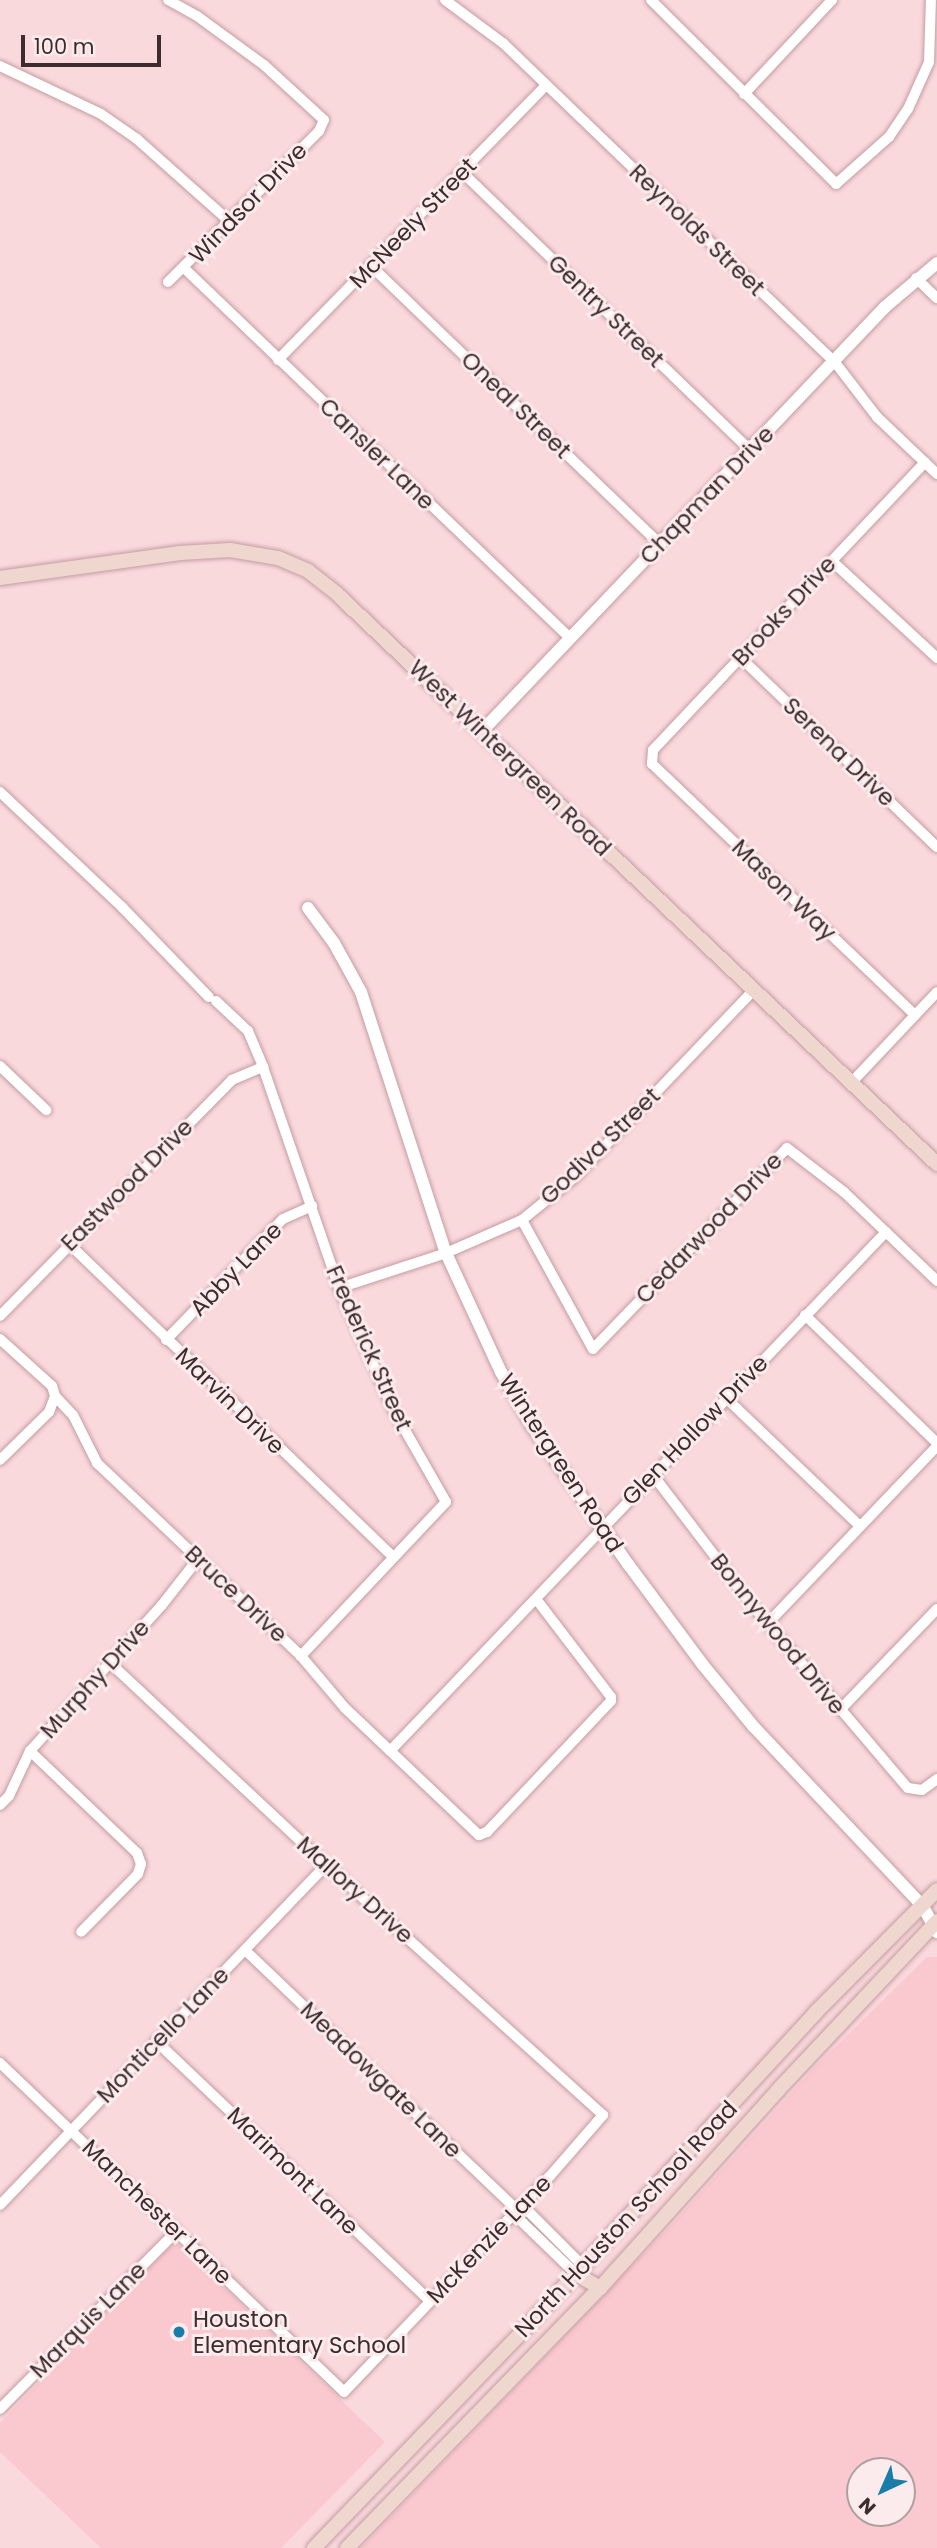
<!DOCTYPE html>
<style>
body{margin:0}
#map{position:relative;width:937px;height:2548px;overflow:hidden;background:#fad9dd;font-family:Poppins,sans-serif}
div>[style]{position:absolute}
[style*='--x']{left:calc(var(--x)*1px);top:calc(var(--y)*1px);width:calc(var(--w)*1px);rotate:calc(var(--a)*1deg)}
.built>*{inset:0;background:#fac8cf}
.roads{filter:drop-shadow(0 0 2px #c49da2) drop-shadow(0 0 2px #c49da2)}
.minor>*{height:10px;margin:-5px;padding:0 5px;transform-origin:5px;border-radius:5px;background:#fff}
.tertiary>*{height:12px;margin:-6px;padding:0 6px;transform-origin:6px;border-radius:6px;background:#fff}
.secondary>*{height:14px;margin:-7px;padding:0 7px;transform-origin:7px;border-radius:7px;background:#efd7d0}
.dots>*{width:19px;height:19px;translate:-50% -50%;box-sizing:border-box;border:4px solid #fcebed;border-radius:50%}
span{translate:-50% -50%;white-space:nowrap;text-align:center;line-height:1.15;-webkit-text-stroke:6px #fcebed;paint-order:stroke}
.street-label{font-size:23px;color:#3c2c2e}
.poi-label{font-size:23px;color:#3c2c2e}
.left{translate:0 -50%;text-align:left}
.north{position:absolute;left:846px;top:2457px;width:70px;height:70px;box-sizing:border-box;background:#fcebed;border:2px solid #af9fa1;border-radius:50%;rotate:224deg;font-size:19px;font-weight:700;line-height:28px;text-align:center;color:#3c2c2e}
.north::after{content:'';display:block;margin:auto;width:24px;height:32px;background:#197da8;clip-path:polygon(50% 0,100% 100%,50% 72%,0 100%)}
.scale{position:absolute;left:21px;top:35px;width:140px;height:32px;box-sizing:border-box;border:4px solid #3c2c2e;border-top:0;padding-left:9px;font-size:21px;line-height:24px;white-space:nowrap;color:#3c2c2e;-webkit-text-stroke:5px #fcebed;paint-order:stroke}
</style>
<div id="map">
<div class="built">
<div style="clip-path:polygon(evenodd,927px 1957px,937px 1957px,937px 2548px,361px 2548px,675px 2221px,816px 2066px,927px 1957px,902px 2471px,902px 2513px,860px 2513px,860px 2471px,902px 2471px)"></div>
<div style="clip-path:polygon(175px 2241px,385px 2442px,281px 2548px,101px 2548px,0 2452px,0 2423px)"></div>
</div>
<div class="roads">
<div class="minor">
<div style="--x:445;--y:0;--w:72;--a:36.6"></div>
<div style="--x:503;--y:43;--w:459;--a:43.9"></div>
<div style="--x:834;--y:361;--w:71;--a:52.5"></div>
<div style="--x:877;--y:417;--w:83;--a:43.5"></div>
<div style="--x:651;--y:0;--w:261;--a:44.8"></div>
<div style="--x:836;--y:184;--w:71;--a:-41.6"></div>
<div style="--x:889;--y:137;--w:34;--a:-56"></div>
<div style="--x:908;--y:109;--w:51;--a:-65.9"></div>
<div style="--x:929;--y:62;--w:62;--a:-88.2"></div>
<div style="--x:0;--y:66;--w:112;--a:25.4"></div>
<div style="--x:101;--y:114;--w:44;--a:34.8"></div>
<div style="--x:137;--y:139;--w:125;--a:41.7"></div>
<div style="--x:744;--y:94;--w:129;--a:-46.9"></div>
<div style="--x:462;--y:172;--w:400;--a:44"></div>
<div style="--x:371;--y:266;--w:401;--a:43.9"></div>
<div style="--x:184;--y:268;--w:535;--a:43.79"></div>
<div style="--x:916;--y:278;--w:29;--a:44"></div>
<div style="--x:168;--y:282;--w:214;--a:-45"></div>
<div style="--x:319;--y:131;--w:12;--a:-66"></div>
<div style="--x:324;--y:120;--w:81;--a:-137.5"></div>
<div style="--x:264;--y:65;--w:83;--a:-143.8"></div>
<div style="--x:197;--y:16;--w:33;--a:-151"></div>
<div style="--x:278;--y:360;--w:384;--a:-45.7"></div>
<div style="--x:832;--y:561;--w:143;--a:42.7"></div>
<div style="--x:741;--y:658;--w:272;--a:44"></div>
<div style="--x:0;--y:792;--w:168;--a:43.3"></div>
<div style="--x:122;--y:907;--w:125;--a:46"></div>
<div style="--x:216;--y:1001;--w:44;--a:43.2"></div>
<div style="--x:248;--y:1031;--w:39;--a:67"></div>
<div style="--x:263;--y:1067;--w:234;--a:71"></div>
<div style="--x:339;--y:1288;--w:133;--a:65.9"></div>
<div style="--x:393;--y:1409;--w:107;--a:60.3"></div>
<div style="--x:446;--y:1502;--w:212;--a:133.3"></div>
<div style="--x:915;--y:1015;--w:364;--a:-136.3"></div>
<div style="--x:652;--y:764;--w:14;--a:-86"></div>
<div style="--x:653;--y:750;--w:396;--a:-46.6"></div>
<div style="--x:0;--y:1066;--w:64;--a:43.7"></div>
<div style="--x:851;--y:1083;--w:125;--a:-46.6"></div>
<div style="--x:522;--y:1220;--w:147;--a:61.2"></div>
<div style="--x:593;--y:1349;--w:279;--a:-46"></div>
<div style="--x:787;--y:1148;--w:72;--a:37.7"></div>
<div style="--x:844;--y:1192;--w:129;--a:43.7"></div>
<div style="--x:68;--y:1243;--w:452;--a:44"></div>
<div style="--x:339;--y:1288;--w:113;--a:-18.1"></div>
<div style="--x:446;--y:1253;--w:83;--a:-23.5"></div>
<div style="--x:522;--y:1220;--w:70;--a:-39.2"></div>
<div style="--x:576;--y:1176;--w:257;--a:-46.3"></div>
<div style="--x:805;--y:1315;--w:184;--a:44.1"></div>
<div style="--x:0;--y:1316;--w:331;--a:-45.5"></div>
<div style="--x:232;--y:1080;--w:34;--a:-23"></div>
<div style="--x:0;--y:1339;--w:70;--a:42.1"></div>
<div style="--x:52;--y:1386;--w:10;--a:73"></div>
<div style="--x:55;--y:1396;--w:26;--a:47"></div>
<div style="--x:73;--y:1415;--w:54;--a:63.4"></div>
<div style="--x:97;--y:1463;--w:281;--a:43.4"></div>
<div style="--x:301;--y:1656;--w:68;--a:49.8"></div>
<div style="--x:345;--y:1708;--w:185;--a:43.5"></div>
<div style="--x:479;--y:1835;--w:9;--a:-21"></div>
<div style="--x:487;--y:1832;--w:180;--a:-46.6"></div>
<div style="--x:611;--y:1701;--w:4;--a:-90"></div>
<div style="--x:611;--y:1697;--w:123;--a:-127.4"></div>
<div style="--x:166;--y:1340;--w:168;--a:-46"></div>
<div style="--x:283;--y:1219;--w:32;--a:-24"></div>
<div style="--x:726;--y:1398;--w:185;--a:43.7"></div>
<div style="--x:0;--y:1460;--w:69;--a:-44.4"></div>
<div style="--x:49;--y:1412;--w:17;--a:-69"></div>
<div style="--x:653;--y:1475;--w:163;--a:52.7"></div>
<div style="--x:752;--y:1605;--w:240;--a:49.6"></div>
<div style="--x:908;--y:1788;--w:14;--a:8"></div>
<div style="--x:922;--y:1790;--w:19;--a:-36"></div>
<div style="--x:768;--y:1623;--w:245;--a:-46.3"></div>
<div style="--x:840;--y:1710;--w:140;--a:-46.2"></div>
<div style="--x:30;--y:1751;--w:148;--a:43.6"></div>
<div style="--x:137;--y:1853;--w:12;--a:70"></div>
<div style="--x:141;--y:1864;--w:10;--a:107"></div>
<div style="--x:138;--y:1874;--w:81;--a:134.5"></div>
<div style="--x:390;--y:1751;--w:718;--a:-46.3"></div>
<div style="--x:0;--y:1805;--w:13;--a:-45"></div>
<div style="--x:9;--y:1796;--w:50;--a:-65"></div>
<div style="--x:30;--y:1751;--w:197;--a:-47.9"></div>
<div style="--x:162;--y:1605;--w:58;--a:-52"></div>
<div style="--x:245;--y:1950;--w:376;--a:43.7"></div>
<div style="--x:517;--y:2210;--w:10;--a:73"></div>
<div style="--x:520;--y:2220;--w:78;--a:44"></div>
<div style="--x:156;--y:2041;--w:378;--a:43.5"></div>
<div style="--x:0;--y:2063;--w:476;--a:43.7"></div>
<div style="--x:344;--y:2392;--w:298;--a:-46.4"></div>
<div style="--x:550;--y:2176;--w:81;--a:-49"></div>
<div style="--x:603;--y:2115;--w:373;--a:-137.9"></div>
<div style="--x:326;--y:1865;--w:296;--a:-136.9"></div>
<div style="--x:0;--y:2205;--w:471;--a:-46.2"></div>
<div style="--x:517;--y:2210;--w:12;--a:9"></div>
<div style="--x:529;--y:2212;--w:76;--a:45"></div>
<div style="--x:0;--y:2409;--w:251;--a:-45.2"></div>
</div>
<div class="tertiary">
<div style="--x:482;--y:731;--w:585;--a:-46.45"></div>
<div style="--x:885;--y:307;--w:68;--a:-40.2"></div>
<div style="--x:308;--y:908;--w:44;--a:53.4"></div>
<div style="--x:334;--y:943;--w:56;--a:61.1"></div>
<div style="--x:361;--y:992;--w:274;--a:72"></div>
<div style="--x:446;--y:1253;--w:131;--a:65.2"></div>
<div style="--x:501;--y:1372;--w:62;--a:60.1"></div>
<div style="--x:532;--y:1426;--w:168;--a:55.2"></div>
<div style="--x:628;--y:1564;--w:126;--a:53.4"></div>
<div style="--x:703;--y:1665;--w:80;--a:50.6"></div>
<div style="--x:754;--y:1727;--w:245;--a:46.7"></div>
<div style="--x:922;--y:1905;--w:31;--a:61"></div>
</div>
<div class="secondary">
<div style="--x:0;--y:578;--w:182;--a:-7.9"></div>
<div style="--x:180;--y:553;--w:50;--a:-3.4"></div>
<div style="--x:230;--y:550;--w:49;--a:9.5"></div>
<div style="--x:278;--y:558;--w:33;--a:23"></div>
<div style="--x:308;--y:571;--w:37;--a:38"></div>
<div style="--x:337;--y:594;--w:828;--a:43.53"></div>
<div style="--x:576;--y:2274;--w:28;--a:30"></div>
<div style="--x:314;--y:2548;--w:298;--a:-46.1"></div>
<div style="--x:521;--y:2333;--w:435;--a:-47.4"></div>
<div style="--x:815;--y:2013;--w:173;--a:-45.2"></div>
<div style="--x:347;--y:2548;--w:363;--a:-45.8"></div>
<div style="--x:600;--y:2288;--w:266;--a:-48"></div>
<div style="--x:778;--y:2090;--w:232;--a:-46.7"></div>
</div>
</div>
<div class="dots">
<div style="left:179px;top:2332px;background:#197da8"></div>
</div>
<div class="street-label">
<span style="left:248px;top:203px;rotate:-46deg">Windsor Drive</span>
<span style="left:413px;top:223px;rotate:-46deg">McNeely Street</span>
<span style="left:697px;top:230px;rotate:44deg">Reynolds Street</span>
<span style="left:606px;top:311px;rotate:44deg">Gentry Street</span>
<span style="left:516px;top:405px;rotate:44deg">Oneal Street</span>
<span style="left:377px;top:454px;rotate:44deg">Cansler Lane</span>
<span style="left:707px;top:495px;rotate:-46deg">Chapman Drive</span>
<span style="left:784px;top:611px;rotate:-47deg">Brooks Drive</span>
<span style="left:839px;top:752px;rotate:44deg">Serena Drive</span>
<span style="left:510px;top:758px;rotate:44deg">West Wintergreen Road</span>
<span style="left:784px;top:890px;rotate:44deg">Mason Way</span>
<span style="left:600px;top:1146px;rotate:-44deg">Godiva Street</span>
<span style="left:127px;top:1185px;rotate:-45deg">Eastwood Drive</span>
<span style="left:709px;top:1228px;rotate:-46deg">Cedarwood Drive</span>
<span style="left:236px;top:1269px;rotate:-46deg">Abby Lane</span>
<span style="left:369px;top:1348px;rotate:66deg">Frederick Street</span>
<span style="left:230px;top:1401px;rotate:44deg">Marvin Drive</span>
<span style="left:695px;top:1430px;rotate:-46deg">Glen Hollow Drive</span>
<span style="left:561px;top:1463px;rotate:57deg">Wintergreen Road</span>
<span style="left:236px;top:1594px;rotate:43deg">Bruce Drive</span>
<span style="left:778px;top:1634px;rotate:51deg">Bonnywood Drive</span>
<span style="left:95px;top:1679px;rotate:-48deg">Murphy Drive</span>
<span style="left:355px;top:1890px;rotate:42deg">Mallory Drive</span>
<span style="left:163px;top:2035px;rotate:-46deg">Monticello Lane</span>
<span style="left:381px;top:2080px;rotate:44deg">Meadowgate Lane</span>
<span style="left:293px;top:2171px;rotate:44deg">Marimont Lane</span>
<span style="left:157px;top:2212px;rotate:44deg">Manchester Lane</span>
<span style="left:626px;top:2219px;rotate:-47deg">North Houston School Road</span>
<span style="left:489px;top:2239px;rotate:-46deg">McKenzie Lane</span>
<span style="left:88px;top:2320px;rotate:-45deg">Marquis Lane</span>
</div>
<div class="poi-label">
<span class="left" style="left:193px;top:2332px">Houston<br>Elementary School</span>
</div>
<div class="north">N</div>
<div class="scale">100 m</div>
</div>
